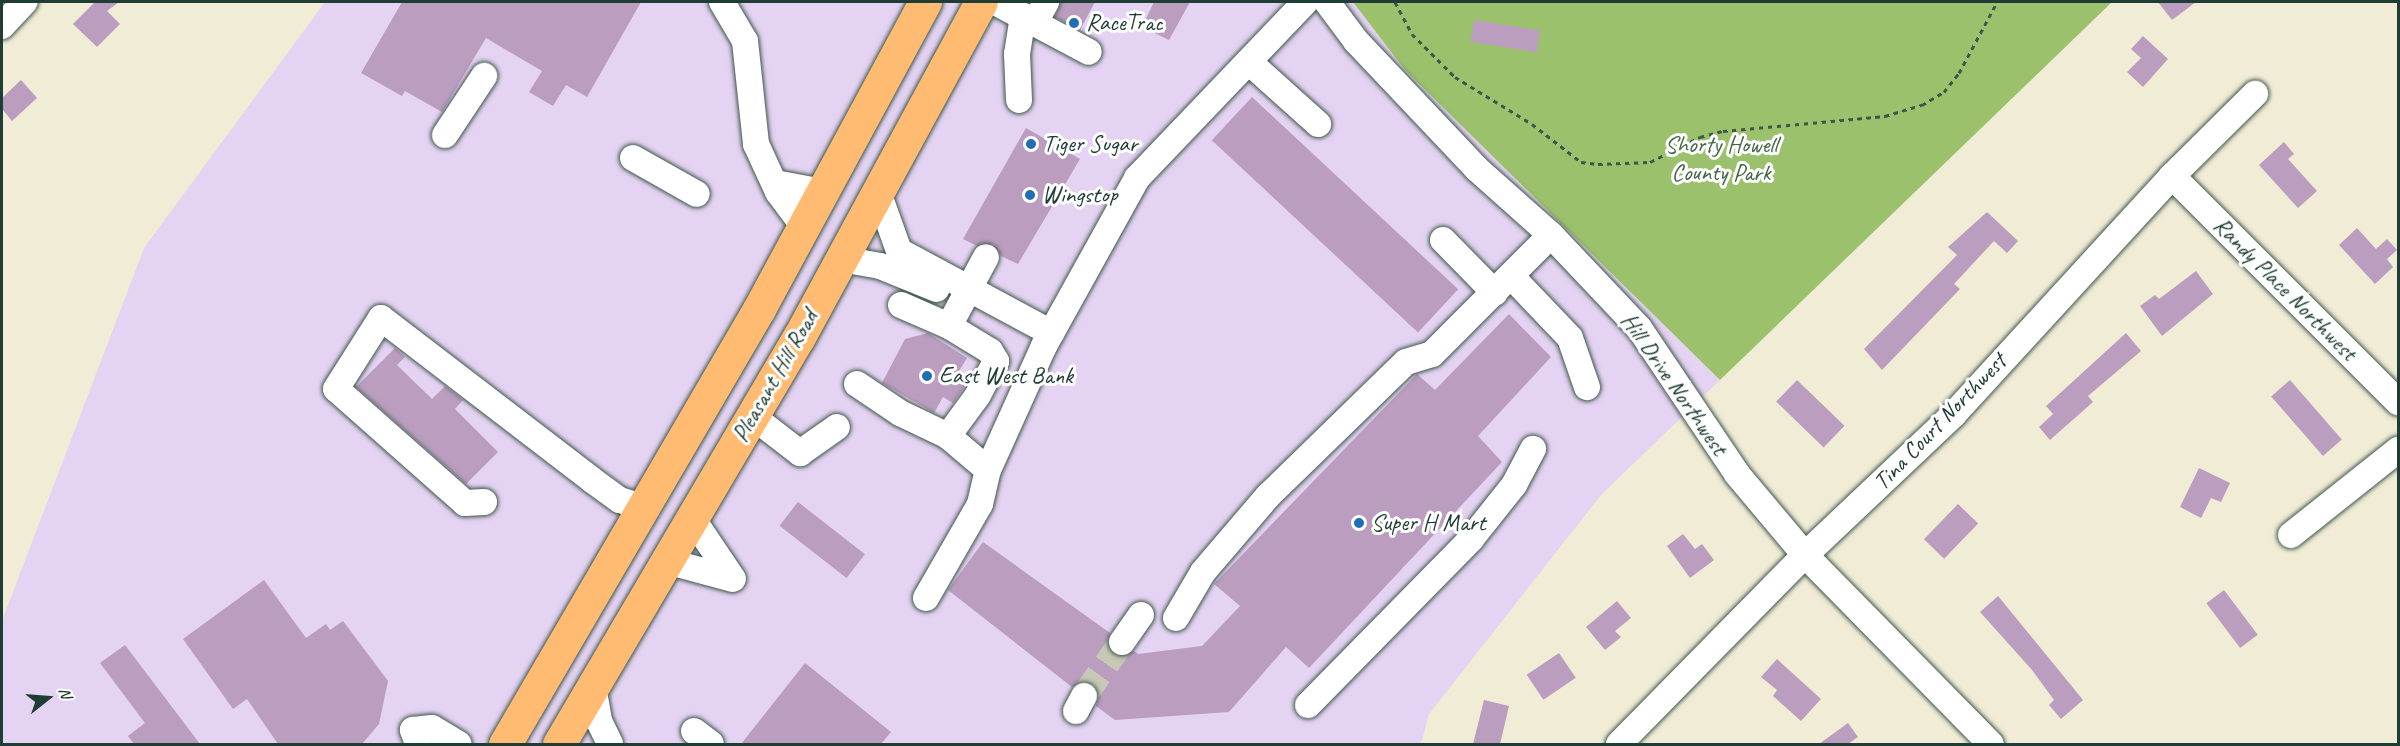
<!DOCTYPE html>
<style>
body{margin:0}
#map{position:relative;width:2400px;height:746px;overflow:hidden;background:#f1ecd6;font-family:Caveat,sans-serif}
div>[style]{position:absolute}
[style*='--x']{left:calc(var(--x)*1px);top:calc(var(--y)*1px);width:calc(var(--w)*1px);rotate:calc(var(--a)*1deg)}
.built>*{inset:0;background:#e4d3f2}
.green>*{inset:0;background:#9cc16c}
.building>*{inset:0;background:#bb9dc0;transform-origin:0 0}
.minor-tunnel>*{height:26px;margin-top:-13px;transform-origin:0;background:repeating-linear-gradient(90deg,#c7c9b6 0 26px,transparent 0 39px)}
.path>*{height:3px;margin-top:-1.5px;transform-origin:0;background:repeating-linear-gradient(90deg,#3e574c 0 4.5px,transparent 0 9px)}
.roads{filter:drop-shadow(0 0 2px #3e574c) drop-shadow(0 0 2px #3e574c)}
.minor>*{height:26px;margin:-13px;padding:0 13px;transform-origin:13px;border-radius:13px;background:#fff}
.highway>*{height:33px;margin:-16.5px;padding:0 16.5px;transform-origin:16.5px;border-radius:16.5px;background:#ffbb71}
.dots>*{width:16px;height:16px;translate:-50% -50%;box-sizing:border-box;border:3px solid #fff;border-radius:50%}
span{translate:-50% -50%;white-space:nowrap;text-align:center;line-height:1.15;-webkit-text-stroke:6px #fff;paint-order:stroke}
.poi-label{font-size:24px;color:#1f3d34}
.left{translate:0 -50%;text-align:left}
.park-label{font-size:24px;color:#446545}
.street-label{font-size:24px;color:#1f3d34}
.frame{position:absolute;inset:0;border:3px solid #1f3d34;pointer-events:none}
.north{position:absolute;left:18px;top:668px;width:60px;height:60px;-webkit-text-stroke:4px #fff;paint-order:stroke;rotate:73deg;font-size:16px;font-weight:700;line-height:24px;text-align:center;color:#1f3d34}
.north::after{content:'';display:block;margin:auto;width:21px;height:27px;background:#1f3d34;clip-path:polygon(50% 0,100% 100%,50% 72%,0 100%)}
</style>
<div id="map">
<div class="built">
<div style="clip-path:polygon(325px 2px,1353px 2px,1405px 70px,1720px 380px,1601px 495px,1429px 714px,1421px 744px,2px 744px,2px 621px,144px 248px)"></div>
</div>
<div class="green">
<div style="clip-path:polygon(1353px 2px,2112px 2px,1720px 380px,1405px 70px)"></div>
</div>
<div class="building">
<div style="clip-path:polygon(95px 2px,119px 2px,107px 11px,120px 24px,97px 47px,73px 24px)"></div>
<div style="clip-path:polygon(402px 2px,641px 2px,587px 97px,566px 85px,553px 106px,529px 92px,542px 71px,486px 38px,442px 112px,405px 91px,402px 96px,361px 73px)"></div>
<div style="clip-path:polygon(1061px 2px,1095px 2px,1080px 30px,1055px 17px)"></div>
<div style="clip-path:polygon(1154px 2px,1190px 2px,1169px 40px,1142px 27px)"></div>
<div style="clip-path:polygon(2158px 2px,2196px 2px,2172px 20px)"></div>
<div style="left:1474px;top:20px;width:67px;height:22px;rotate:9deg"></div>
<div style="clip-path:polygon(2143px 36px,2168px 59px,2143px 87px,2127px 72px,2141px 58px,2131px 49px)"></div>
<div style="clip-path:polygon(21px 80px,37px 98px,12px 121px,2px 109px,2px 98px)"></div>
<div style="left:1252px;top:97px;width:282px;height:59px;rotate:43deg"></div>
<div style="clip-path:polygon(1026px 128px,1080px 159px,1018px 264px,1001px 256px,993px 244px,977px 246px,963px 239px)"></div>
<div style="clip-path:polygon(2284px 142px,2294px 154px,2288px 159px,2317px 191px,2298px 208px,2259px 165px)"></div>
<div style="clip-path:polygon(1987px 212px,2018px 241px,2007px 253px,1994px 241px,1954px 284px,1960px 289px,1882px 370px,1864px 349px,1957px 255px,1948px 247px)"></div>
<div style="clip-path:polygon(2357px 228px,2376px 249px,2387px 239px,2397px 250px,2387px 259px,2393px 267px,2375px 284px,2339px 245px)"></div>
<div style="clip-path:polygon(2196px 271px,2213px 294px,2162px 336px,2140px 306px,2155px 295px,2159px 299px)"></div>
<div style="clip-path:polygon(1509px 314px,1551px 357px,1478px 436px,1502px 462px,1309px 668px,1286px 647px,1229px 712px,1115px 720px,1096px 706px,1099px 695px,1092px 683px,1083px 681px,1072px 687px,948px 590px,983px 542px,1110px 633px,1108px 648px,1114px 655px,1121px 657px,1134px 651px,1138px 654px,1202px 646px,1240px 606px,1214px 584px,1417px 374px,1435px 390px)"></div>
<div style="clip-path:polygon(928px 333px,967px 358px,959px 371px,971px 377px,953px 403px,943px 397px,934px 413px,882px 383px,905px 339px)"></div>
<div style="clip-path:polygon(2126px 333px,2141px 351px,2088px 396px,2093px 402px,2050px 440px,2039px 427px,2053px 414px,2046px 406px)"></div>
<div style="clip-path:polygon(395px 348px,405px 357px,397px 365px,432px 399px,445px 386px,463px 400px,455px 409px,498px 452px,466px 484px,356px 387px)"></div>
<div style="left:1797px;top:380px;width:66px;height:30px;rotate:44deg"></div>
<div style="left:2290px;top:380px;width:79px;height:25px;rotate:49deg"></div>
<div style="clip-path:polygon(2199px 468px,2230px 483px,2221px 502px,2211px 498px,2201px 518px,2180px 507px)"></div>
<div style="left:798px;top:502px;width:85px;height:30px;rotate:38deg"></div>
<div style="left:1958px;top:504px;width:28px;height:49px;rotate:44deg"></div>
<div style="clip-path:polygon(1683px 534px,1695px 549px,1702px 544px,1714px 560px,1690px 578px,1667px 546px)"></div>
<div style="clip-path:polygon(264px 580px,306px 638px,326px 624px,330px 630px,343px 621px,388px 681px,379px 724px,362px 744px,278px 744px,247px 699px,233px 709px,183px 639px)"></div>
<div style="left:2224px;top:590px;width:56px;height:22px;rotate:53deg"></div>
<div style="clip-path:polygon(1998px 596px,2083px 700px,2061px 719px,2049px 705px,2054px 700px,2032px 670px,1980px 612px)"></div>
<div style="clip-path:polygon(1617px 601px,1631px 618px,1615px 631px,1621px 637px,1605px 650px,1586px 627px)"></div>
<div style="clip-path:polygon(125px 645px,200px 744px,134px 744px,128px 736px,145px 723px,100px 663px)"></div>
<div style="left:1559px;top:653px;width:30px;height:39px;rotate:56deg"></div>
<div style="clip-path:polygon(1777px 659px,1821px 699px,1801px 721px,1773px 696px,1777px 690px,1761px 677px)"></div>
<div style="clip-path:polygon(805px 663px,891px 732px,881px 744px,741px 744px)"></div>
<div style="clip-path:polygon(1484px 700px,1509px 706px,1500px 744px,1473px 744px)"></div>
<div style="clip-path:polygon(1848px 723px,1858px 737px,1848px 744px,1819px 744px)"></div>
</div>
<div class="minor-tunnel">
<div style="--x:1084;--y:696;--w:66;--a:-54.9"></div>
</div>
<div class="path">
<div style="--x:1395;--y:2;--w:36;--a:62"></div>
<div style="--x:1412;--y:34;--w:61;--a:45"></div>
<div style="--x:1455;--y:77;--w:90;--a:31.4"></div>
<div style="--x:1532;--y:124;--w:62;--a:37.8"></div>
<div style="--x:1581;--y:162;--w:17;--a:7"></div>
<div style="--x:1598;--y:164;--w:52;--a:-2.2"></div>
<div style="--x:1650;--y:162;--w:56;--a:-26.6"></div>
<div style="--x:1700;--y:137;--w:24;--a:-15"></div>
<div style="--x:1723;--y:131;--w:163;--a:-5.3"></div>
<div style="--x:1885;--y:116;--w:39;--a:-17"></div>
<div style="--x:1922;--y:105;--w:26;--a:-31"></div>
<div style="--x:1944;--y:92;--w:24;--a:-52"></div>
<div style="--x:1959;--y:73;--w:81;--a:-61.8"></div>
</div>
<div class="roads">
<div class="minor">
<div style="--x:722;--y:2;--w:45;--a:59.5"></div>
<div style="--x:745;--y:41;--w:104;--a:83.9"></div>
<div style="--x:756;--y:144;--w:53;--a:65.4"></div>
<div style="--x:778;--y:192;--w:44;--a:53.4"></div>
<div style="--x:995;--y:2;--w:106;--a:28"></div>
<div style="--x:1327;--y:2;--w:49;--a:53.4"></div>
<div style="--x:1356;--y:41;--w:176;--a:46.6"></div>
<div style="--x:1477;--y:169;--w:99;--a:41.7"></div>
<div style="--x:1551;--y:235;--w:128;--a:46.6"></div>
<div style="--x:1639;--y:328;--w:176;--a:56.1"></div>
<div style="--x:1737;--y:474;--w:106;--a:50"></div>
<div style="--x:1805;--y:555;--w:265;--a:45.5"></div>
<div style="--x:1035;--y:22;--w:23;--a:-61"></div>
<div style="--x:2;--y:26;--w:33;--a:-47"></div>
<div style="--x:1249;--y:62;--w:93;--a:41.9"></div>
<div style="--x:1019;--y:100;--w:46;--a:-92.5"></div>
<div style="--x:1017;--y:54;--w:39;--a:-81"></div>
<div style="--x:445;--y:135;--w:71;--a:-56.5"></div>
<div style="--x:633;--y:158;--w:73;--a:29.4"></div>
<div style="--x:2172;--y:176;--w:320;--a:45"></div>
<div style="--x:775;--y:183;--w:49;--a:10.6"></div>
<div style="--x:878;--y:192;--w:63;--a:70.4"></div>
<div style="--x:899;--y:251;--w:173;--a:28.3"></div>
<div style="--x:1443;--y:240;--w:74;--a:45.5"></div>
<div style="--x:841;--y:259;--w:40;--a:10"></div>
<div style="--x:880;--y:266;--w:61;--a:22"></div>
<div style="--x:1512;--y:277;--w:84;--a:46.4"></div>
<div style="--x:1570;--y:338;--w:52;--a:70.9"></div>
<div style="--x:901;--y:305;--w:52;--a:23.6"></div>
<div style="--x:949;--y:326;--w:48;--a:31.4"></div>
<div style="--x:990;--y:351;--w:12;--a:59"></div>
<div style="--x:996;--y:361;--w:38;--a:118"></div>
<div style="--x:978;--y:395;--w:51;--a:126.2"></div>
<div style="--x:949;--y:326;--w:78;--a:-61.8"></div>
<div style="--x:857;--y:384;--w:52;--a:34"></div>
<div style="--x:900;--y:413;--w:53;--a:25.6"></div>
<div style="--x:948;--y:436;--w:52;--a:40.4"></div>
<div style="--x:752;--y:416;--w:61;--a:37.6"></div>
<div style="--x:800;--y:453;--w:45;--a:-35.1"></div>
<div style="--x:484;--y:502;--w:19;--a:177"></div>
<div style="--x:465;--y:503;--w:172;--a:-138.5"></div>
<div style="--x:336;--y:389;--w:84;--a:-57.6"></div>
<div style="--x:381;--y:318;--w:266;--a:37.5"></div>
<div style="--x:592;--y:480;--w:34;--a:36"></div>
<div style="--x:620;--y:500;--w:25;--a:18"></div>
<div style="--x:692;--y:518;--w:73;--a:56.1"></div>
<div style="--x:2291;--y:535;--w:137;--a:-38.5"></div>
<div style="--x:666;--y:561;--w:69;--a:15"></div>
<div style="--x:926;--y:598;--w:108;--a:-60.1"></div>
<div style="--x:980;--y:504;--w:35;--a:-77"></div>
<div style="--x:988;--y:470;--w:136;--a:-65.7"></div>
<div style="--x:1044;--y:346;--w:192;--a:-61"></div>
<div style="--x:1137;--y:178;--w:243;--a:-46.3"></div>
<div style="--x:1176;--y:618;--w:53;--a:-59.6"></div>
<div style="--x:1203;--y:572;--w:100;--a:-49.5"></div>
<div style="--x:1268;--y:496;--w:192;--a:-44.2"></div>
<div style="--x:1406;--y:362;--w:27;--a:-17"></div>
<div style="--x:1432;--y:354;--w:168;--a:-45"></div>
<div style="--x:1122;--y:642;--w:33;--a:-55"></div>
<div style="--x:593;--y:686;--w:36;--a:80"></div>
<div style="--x:599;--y:721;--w:25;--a:64"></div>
<div style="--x:1308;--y:705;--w:233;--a:-45.5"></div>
<div style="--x:1471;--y:539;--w:69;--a:-51.5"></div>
<div style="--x:1514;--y:485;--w:41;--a:-62.2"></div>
<div style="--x:1076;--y:711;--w:17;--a:-62"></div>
<div style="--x:694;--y:731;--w:21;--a:37"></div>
<div style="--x:418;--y:744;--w:15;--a:-110"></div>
<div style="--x:413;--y:730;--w:19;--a:-6"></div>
<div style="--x:432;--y:728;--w:31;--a:31"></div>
<div style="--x:1619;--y:744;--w:265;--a:-45.5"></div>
<div style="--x:1805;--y:555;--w:205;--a:-43.4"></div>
<div style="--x:1954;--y:414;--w:323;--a:-47.5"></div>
<div style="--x:2172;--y:176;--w:117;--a:-44.7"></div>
</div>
<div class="highway">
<div style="--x:505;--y:744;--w:504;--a:-59.72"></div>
<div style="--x:759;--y:309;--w:349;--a:-61.6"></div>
<div style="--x:559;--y:744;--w:472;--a:-59.5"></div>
<div style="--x:799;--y:337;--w:381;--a:-61.5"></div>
</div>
</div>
<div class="dots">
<div style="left:1074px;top:23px;background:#1f6fb2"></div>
<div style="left:1031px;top:144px;background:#1f6fb2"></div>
<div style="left:1030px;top:195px;background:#1f6fb2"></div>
<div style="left:927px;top:376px;background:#1f6fb2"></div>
<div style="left:1359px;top:523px;background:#1f6fb2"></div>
</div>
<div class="poi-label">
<span class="left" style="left:1086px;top:23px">RaceTrac</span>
<span class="left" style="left:1043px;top:144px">Tiger Sugar</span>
<span class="left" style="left:1042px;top:195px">Wingstop</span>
<span class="left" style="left:939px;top:376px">East West Bank</span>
<span class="left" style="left:1371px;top:523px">Super H Mart</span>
</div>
<div class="park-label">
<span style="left:1721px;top:159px">Shorty Howell<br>County Park</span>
</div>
<div class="street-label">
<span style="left:2285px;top:289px;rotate:45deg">Randy Place Northwest</span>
<span style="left:775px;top:376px;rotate:-60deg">Pleasant Hill Road</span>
<span style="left:1674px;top:384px;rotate:55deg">Hill Drive Northwest</span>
<span style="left:1940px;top:422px;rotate:-46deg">Tina Court Northwest</span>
</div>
<div class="frame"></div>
<div class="north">N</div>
</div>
